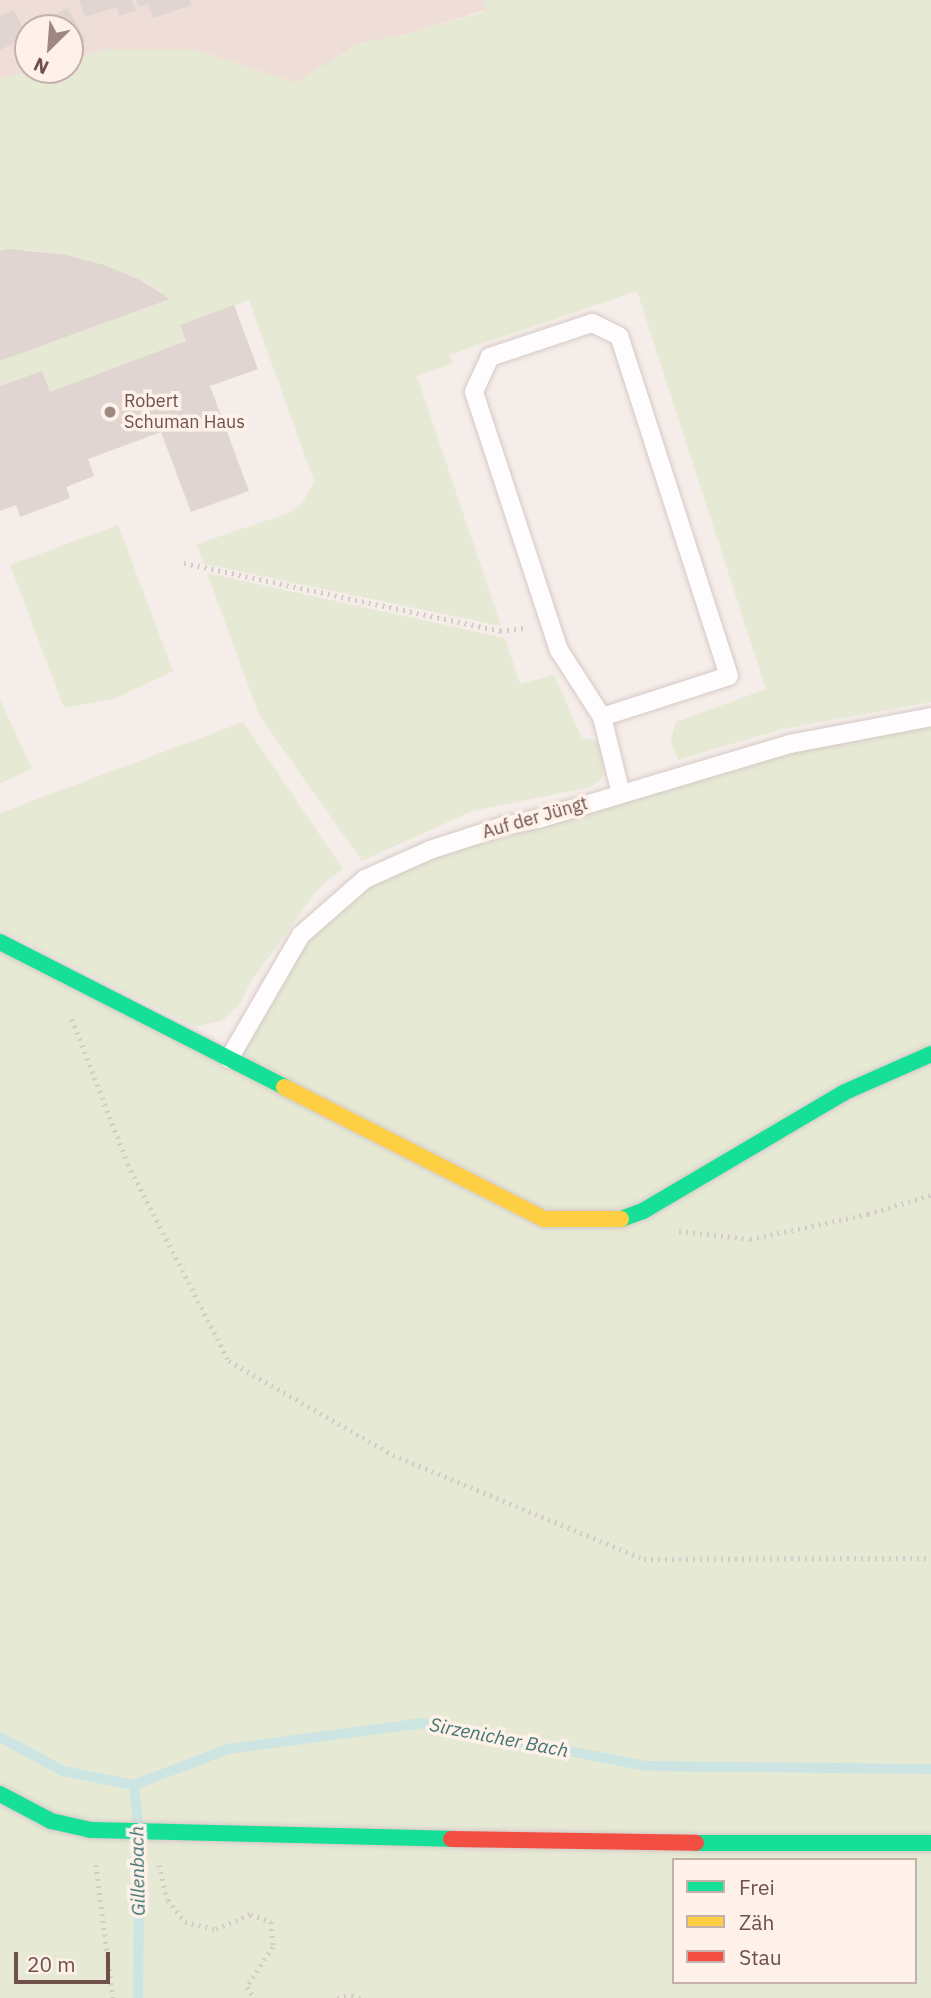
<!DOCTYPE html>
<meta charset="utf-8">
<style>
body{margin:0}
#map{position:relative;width:931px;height:1998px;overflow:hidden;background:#f5ede9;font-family:"IBM Plex Sans",sans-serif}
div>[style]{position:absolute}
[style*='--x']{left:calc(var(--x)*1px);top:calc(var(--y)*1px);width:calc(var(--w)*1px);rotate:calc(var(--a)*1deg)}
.residential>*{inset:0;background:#eeded7}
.green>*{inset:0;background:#e6e9d4}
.stream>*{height:10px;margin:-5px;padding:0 5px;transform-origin:5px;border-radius:5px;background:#cce5e2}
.building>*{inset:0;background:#e1d5d1}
.path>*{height:4.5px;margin-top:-2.25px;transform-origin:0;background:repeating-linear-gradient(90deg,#d5ccca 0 2px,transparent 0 7px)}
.roads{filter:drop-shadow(0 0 2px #d4c9c6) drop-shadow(0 0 2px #d4c9c6)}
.lane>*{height:18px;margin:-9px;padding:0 9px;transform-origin:9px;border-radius:9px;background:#fefcfc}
.fast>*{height:16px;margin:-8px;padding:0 8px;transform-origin:8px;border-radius:8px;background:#16e098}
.slow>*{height:16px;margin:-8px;padding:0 8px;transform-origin:8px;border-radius:8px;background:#ffcf43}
.jam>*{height:16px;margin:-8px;padding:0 8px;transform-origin:8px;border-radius:8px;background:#f24e42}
.dots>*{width:19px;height:19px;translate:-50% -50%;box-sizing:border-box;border:4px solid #fdf1e9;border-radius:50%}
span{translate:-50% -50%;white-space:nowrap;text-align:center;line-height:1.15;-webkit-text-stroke:7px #fdf1e9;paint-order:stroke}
.poi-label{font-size:18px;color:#70504b}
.left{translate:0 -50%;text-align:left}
.street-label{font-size:18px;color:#70504b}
.water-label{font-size:19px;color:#417572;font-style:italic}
.legend{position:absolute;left:672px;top:1858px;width:245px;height:126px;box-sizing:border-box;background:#fdf1e9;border:2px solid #c5b1aa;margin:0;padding:9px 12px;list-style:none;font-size:21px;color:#70504b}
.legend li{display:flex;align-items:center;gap:14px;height:35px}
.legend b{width:35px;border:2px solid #c5b1aa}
.north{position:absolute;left:14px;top:14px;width:70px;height:70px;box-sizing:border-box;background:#fdf1e9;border:2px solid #c5b1aa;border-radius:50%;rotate:205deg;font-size:19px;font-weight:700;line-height:28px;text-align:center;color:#70504b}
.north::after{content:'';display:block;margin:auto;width:24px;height:32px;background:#9f8782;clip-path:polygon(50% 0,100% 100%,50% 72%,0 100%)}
.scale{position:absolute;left:14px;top:1952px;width:96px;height:32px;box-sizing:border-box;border:4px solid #70504b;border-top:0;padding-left:9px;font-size:21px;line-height:24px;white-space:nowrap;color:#70504b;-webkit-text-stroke:5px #fdf1e9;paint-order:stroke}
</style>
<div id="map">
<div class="residential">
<div style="clip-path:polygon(0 0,484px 0,485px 10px,412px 33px,358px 44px,296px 83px,193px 49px,110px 49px,70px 60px,70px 28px,28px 28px,28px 70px,35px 70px,0 79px)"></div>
</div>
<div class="green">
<div style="clip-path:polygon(484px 0,931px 0,931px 702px,782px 729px,678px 760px,671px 740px,676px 722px,766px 689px,637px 291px,449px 355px,453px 363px,417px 376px,501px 626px,204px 564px,197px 544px,289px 513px,303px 502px,314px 481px,249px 300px,180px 325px,186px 341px,50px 392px,42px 371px,0 386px,0 361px,170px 299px,133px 277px,82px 259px,27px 250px,0 251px,0 79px,35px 70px,70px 70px,70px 60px,110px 49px,193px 49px,296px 83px,358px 44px,412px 33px,485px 11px)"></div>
<div style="clip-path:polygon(118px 525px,173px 671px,116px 698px,64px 708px,10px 565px)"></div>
<div style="clip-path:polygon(207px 573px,505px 638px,520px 684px,554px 675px,582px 738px,602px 742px,604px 760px,602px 779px,590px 787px,472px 811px,362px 861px,259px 715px)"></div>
<div style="clip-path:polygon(0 699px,32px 769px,0 783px)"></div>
<div style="clip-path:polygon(evenodd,931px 717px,931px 1998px,0 1998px,0 942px,229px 1059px,301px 935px,365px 879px,621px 794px,931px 717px,674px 1860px,915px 1860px,915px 1982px,674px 1982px,674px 1860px)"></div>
<div style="clip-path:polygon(243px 722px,343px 869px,325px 882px,313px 896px,250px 983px,241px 1003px,223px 1020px,194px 1027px,0 930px,0 813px)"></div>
</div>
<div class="stream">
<div style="--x:0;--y:1737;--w:72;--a:28.4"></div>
<div style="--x:63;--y:1771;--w:72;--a:11.2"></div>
<div style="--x:134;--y:1785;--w:101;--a:-21"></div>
<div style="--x:228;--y:1749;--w:197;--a:-7.6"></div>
<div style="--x:423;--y:1723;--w:228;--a:10.9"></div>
<div style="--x:647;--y:1766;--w:284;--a:0.6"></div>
<div style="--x:134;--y:1785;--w:38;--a:84"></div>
<div style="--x:138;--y:1998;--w:160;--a:-89.3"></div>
</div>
<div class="building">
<div style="clip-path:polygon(79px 0,132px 0,136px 11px,119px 16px,117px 7px,85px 17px)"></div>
<div style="clip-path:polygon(136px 0,190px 0,192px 5px,153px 18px,148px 4px,139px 7px)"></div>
<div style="clip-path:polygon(68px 8px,86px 41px,70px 49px,70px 28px,38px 28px,36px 24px)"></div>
<div style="clip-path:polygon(14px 10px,27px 37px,0 50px,0 16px)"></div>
<div style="clip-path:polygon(9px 249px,66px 255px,104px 265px,140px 280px,170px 299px,0 361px,0 251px)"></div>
<div style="clip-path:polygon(234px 305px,258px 369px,210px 386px,249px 491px,191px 512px,161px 432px,88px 459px,94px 476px,66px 487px,70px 498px,20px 517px,16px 505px,0 511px,0 386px,42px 371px,50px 392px,186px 341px,180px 325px)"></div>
</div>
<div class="path">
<div style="--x:184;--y:563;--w:323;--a:12.1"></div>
<div style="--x:500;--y:631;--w:26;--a:-7"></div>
<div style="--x:72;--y:1019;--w:155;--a:68.9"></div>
<div style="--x:128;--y:1164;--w:221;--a:62.9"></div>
<div style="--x:229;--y:1361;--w:189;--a:29.8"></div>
<div style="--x:393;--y:1455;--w:272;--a:22.5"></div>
<div style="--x:644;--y:1559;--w:287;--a:-0.2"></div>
<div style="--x:679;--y:1231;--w:71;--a:6.4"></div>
<div style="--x:750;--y:1239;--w:121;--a:-12"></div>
<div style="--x:868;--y:1214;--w:66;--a:-16.8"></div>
<div style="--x:96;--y:1865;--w:134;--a:82.7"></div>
<div style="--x:159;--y:1865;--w:36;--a:76"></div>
<div style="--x:168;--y:1900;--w:28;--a:52"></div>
<div style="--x:185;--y:1922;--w:32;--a:13"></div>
<div style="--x:216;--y:1929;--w:38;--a:-23"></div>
<div style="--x:251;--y:1914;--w:22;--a:22"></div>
<div style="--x:271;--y:1922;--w:25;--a:85"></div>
<div style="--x:273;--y:1947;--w:48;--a:123"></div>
<div style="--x:247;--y:1987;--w:13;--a:58"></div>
<div style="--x:337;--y:1998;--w:15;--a:-11"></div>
<div style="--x:352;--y:1995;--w:9;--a:21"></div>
</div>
<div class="roads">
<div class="lane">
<div style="--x:602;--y:717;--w:133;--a:-17.9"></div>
<div style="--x:729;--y:676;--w:357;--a:-107.9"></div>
<div style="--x:619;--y:336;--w:30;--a:-154"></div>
<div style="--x:592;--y:323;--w:108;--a:161.6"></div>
<div style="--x:490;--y:357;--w:38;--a:115"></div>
<div style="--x:474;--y:392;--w:272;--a:71.8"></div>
<div style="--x:559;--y:650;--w:80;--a:57.3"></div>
<div style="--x:602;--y:717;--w:79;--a:76.1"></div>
<div style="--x:229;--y:1059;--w:143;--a:-59.9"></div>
<div style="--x:301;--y:935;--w:85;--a:-41.2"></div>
<div style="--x:365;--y:879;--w:71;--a:-24"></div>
<div style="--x:430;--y:850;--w:78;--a:-18"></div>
<div style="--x:504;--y:826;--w:35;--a:-12"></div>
<div style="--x:538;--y:819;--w:263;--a:-16.6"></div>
<div style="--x:790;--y:744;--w:144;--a:-10.8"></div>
</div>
<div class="fast">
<div style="--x:0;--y:942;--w:319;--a:27"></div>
<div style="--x:621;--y:1219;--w:23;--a:-20"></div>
<div style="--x:643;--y:1211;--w:234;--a:-30.5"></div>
<div style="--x:845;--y:1092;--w:94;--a:-23.8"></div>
<div style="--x:0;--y:1794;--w:58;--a:27.9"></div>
<div style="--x:51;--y:1821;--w:41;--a:12.7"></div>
<div style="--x:91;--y:1830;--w:360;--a:1.4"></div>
<div style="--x:696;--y:1843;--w:235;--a:0"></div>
</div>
<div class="slow">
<div style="--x:284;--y:1087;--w:292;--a:26.9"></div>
<div style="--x:544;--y:1219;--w:77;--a:0"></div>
</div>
<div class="jam">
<div style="--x:451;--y:1839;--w:245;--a:0.9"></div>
</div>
</div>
<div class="dots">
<div style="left:110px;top:412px;background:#9f8782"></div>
</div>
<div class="poi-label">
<span class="left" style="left:124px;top:412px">Robert<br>Schuman Haus</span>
</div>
<div class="street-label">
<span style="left:535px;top:818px;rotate:-16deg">Auf der Jüngt</span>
</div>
<div class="water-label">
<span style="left:499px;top:1738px;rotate:11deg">Sirzenicher Bach</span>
<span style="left:138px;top:1871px;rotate:-91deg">Gillenbach</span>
</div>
<ul class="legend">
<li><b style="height:9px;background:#16e098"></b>Frei</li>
<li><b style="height:9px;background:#ffcf43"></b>Zäh</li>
<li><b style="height:9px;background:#f24e42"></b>Stau</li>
</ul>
<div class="north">N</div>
<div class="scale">20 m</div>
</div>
